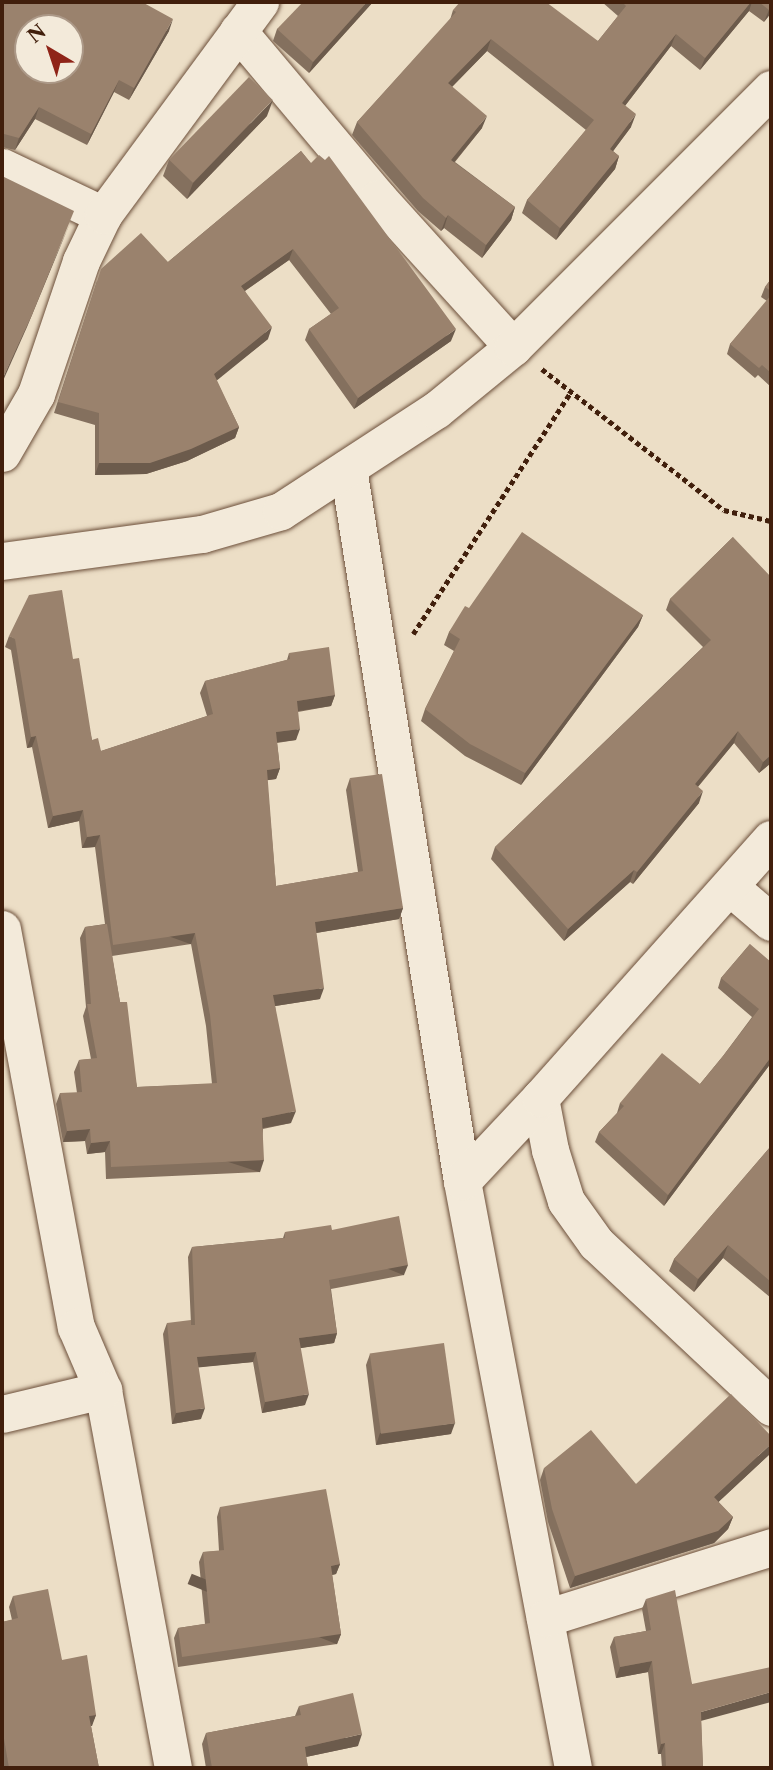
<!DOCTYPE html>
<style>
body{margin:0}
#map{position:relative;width:773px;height:1770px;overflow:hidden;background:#ecdec6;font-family:"Libre Caslon Text",serif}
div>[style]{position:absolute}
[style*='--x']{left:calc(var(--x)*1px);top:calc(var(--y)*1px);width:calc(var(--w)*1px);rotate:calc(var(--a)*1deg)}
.path>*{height:4.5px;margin-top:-2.25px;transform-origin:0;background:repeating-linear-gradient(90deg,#411f0c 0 5px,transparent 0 8.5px)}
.roads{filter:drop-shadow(0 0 2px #6c4f3a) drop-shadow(0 0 2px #6c4f3a)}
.street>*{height:37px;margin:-18.5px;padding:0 18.5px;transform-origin:18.5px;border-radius:18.5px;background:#f3eada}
.wall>*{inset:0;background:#84705e}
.shaded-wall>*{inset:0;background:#6c5b4c;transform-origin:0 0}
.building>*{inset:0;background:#9a826d;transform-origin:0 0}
span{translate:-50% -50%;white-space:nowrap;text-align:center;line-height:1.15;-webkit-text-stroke:5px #f3eada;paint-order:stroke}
.frame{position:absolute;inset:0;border:4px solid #411f0c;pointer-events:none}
.north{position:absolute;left:14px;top:14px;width:70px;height:70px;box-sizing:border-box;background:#f3eada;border:2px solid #ac9988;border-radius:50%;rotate:321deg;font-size:19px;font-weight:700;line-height:28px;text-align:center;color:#411f0c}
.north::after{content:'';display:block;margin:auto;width:24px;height:32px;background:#8f2418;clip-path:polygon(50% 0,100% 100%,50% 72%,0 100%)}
</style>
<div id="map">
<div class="path">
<div style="--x:542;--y:369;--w:230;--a:37.8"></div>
<div style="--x:724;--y:510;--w:48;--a:13.2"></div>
<div style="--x:413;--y:634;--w:289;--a:-56.9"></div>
</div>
<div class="roads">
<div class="street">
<div style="--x:238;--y:31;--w:218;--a:50"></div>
<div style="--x:378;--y:198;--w:201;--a:47.8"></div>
<div style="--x:2;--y:167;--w:112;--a:25.4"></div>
<div style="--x:2;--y:453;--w:68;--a:-60"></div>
<div style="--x:36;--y:394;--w:140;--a:-71.3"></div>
<div style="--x:81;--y:261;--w:51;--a:-64.4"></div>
<div style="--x:103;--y:215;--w:265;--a:-53.6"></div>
<div style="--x:348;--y:468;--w:722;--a:80.92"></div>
<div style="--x:462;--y:1181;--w:597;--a:79.29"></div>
<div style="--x:2;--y:561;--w:202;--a:-7.7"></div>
<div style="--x:202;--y:534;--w:82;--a:-16.2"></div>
<div style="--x:281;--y:511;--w:185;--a:-33.1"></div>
<div style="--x:436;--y:410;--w:99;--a:-39.3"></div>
<div style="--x:513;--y:347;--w:365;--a:-45"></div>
<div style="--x:730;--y:887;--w:54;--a:40.5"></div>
<div style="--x:2;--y:929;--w:405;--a:79.5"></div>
<div style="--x:76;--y:1327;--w:69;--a:66.8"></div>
<div style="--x:103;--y:1390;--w:384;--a:79.5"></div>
<div style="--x:540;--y:1098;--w:53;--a:79.1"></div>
<div style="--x:550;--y:1150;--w:53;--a:72.6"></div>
<div style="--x:566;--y:1201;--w:52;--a:54.5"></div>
<div style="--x:596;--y:1243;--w:240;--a:43.1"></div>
<div style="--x:462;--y:1181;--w:114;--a:-46.8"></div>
<div style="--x:540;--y:1098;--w:347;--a:-48.3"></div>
<div style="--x:2;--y:1414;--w:104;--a:-13.4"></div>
<div style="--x:545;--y:1618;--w:237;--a:-17.4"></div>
</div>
</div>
<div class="wall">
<div style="clip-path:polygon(2px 2px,169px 31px,129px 100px,114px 92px,87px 145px,35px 119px,15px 150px,2px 147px)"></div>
<div style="clip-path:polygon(373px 2px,309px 73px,273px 41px,277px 29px)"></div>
<div style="clip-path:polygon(602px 2px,771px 2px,771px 13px,764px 22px,749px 11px,700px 70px,671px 46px,625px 106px,631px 127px,613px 151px,619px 156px,615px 169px,556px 240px,522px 213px,527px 200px,586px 130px,487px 51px,452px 87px,482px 128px,455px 162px,515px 207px,511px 220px,482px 258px,444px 228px,441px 231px,418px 211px,352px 135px,357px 122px,450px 20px,453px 10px,598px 41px,618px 16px)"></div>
<div style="clip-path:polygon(267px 116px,187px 199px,163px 176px,169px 160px)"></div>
<div style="clip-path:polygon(301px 151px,451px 341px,354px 409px,305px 340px,309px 329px,331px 314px,289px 260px,245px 291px,268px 339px,216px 380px,239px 427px,235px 438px,187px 461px,146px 474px,95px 475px,95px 425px,54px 413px,97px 281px,168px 262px)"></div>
<div style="clip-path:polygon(771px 279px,771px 387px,758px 375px,755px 378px,727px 354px,730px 344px,767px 301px,761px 297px,765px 287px)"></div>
<div style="clip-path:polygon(733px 537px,771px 763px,759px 773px,734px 743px,698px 787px,699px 803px,633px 884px,630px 882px,564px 941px,491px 859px,495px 847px,703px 647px,666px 610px,670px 599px)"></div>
<div style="clip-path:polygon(469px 608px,643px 615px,638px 627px,521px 785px,465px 756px,421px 721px,425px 709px,454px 651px,444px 645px,449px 632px)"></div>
<div style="clip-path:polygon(evenodd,9px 636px,73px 659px,92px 740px,101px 751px,207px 716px,200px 693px,205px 681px,287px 660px,289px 653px,335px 695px,331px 706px,298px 712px,296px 740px,277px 743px,280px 768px,276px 779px,267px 780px,276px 886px,358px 872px,346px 790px,350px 778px,403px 908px,399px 919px,316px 933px,320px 999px,275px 1006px,291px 1123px,263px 1129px,260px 1172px,106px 1179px,105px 1152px,87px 1154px,85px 1141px,63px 1142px,56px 1104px,60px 1093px,77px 1093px,74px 1072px,79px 1060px,91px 1059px,83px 1016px,86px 1007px,80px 938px,85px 927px,105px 924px,95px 847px,82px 848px,79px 821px,48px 828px,32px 747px,27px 748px,11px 650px,5px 647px,9px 636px,191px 944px,206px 1026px,212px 1084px,137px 1087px,120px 1002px,112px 956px,191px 944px)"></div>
<div style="clip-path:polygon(750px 944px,771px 1063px,664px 1206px,595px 1142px,599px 1132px,617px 1113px,620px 1103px,700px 1084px,723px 1056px,752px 1017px,718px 988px,721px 978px)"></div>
<div style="clip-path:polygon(771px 1146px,771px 1298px,723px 1258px,694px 1292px,669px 1271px,674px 1259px)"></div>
<div style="clip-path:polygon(332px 1230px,404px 1275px,331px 1289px,337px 1333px,334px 1343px,300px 1348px,305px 1405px,262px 1413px,253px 1362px,198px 1367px,201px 1419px,172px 1424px,163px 1334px,167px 1323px,191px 1324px,188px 1257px,192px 1247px,283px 1238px,285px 1232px)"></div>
<div style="clip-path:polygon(370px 1354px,451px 1434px,376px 1445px,366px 1365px)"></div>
<div style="clip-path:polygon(771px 1453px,718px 1502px,733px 1517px,728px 1529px,714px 1543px,570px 1588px,548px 1522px,540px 1480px,544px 1468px,636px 1484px)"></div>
<div style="clip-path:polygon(220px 1507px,340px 1564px,336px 1574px,332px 1575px,341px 1634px,337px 1644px,178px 1667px,174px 1638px,178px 1628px,205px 1624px,199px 1562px,203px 1552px,219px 1551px,217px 1517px)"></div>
<div style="clip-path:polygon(13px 1596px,62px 1660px,96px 1715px,91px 1726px,99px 1768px,3px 1768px,2px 1762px,2px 1622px,12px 1620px,9px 1607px)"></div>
<div style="clip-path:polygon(646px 1599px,692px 1684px,701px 1721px,703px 1768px,662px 1768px,661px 1754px,658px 1754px,648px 1672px,616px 1678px,610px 1647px,614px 1637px,646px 1631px,642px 1609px)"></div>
<div style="clip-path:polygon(299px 1706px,358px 1746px,306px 1757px,308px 1768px,206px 1768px,202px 1744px,206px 1733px,295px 1716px)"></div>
</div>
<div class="shaded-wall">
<div style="clip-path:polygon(367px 2px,373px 2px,309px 73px,313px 62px)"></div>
<div style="clip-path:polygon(751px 2px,752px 2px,749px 11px,700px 70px,705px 58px)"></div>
<div style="clip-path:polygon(771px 7px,771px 13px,764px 22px,769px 10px)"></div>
<div style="clip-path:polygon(173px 19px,169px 31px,129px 100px,134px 88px)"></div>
<div style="clip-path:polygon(676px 34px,671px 46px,617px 116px,622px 103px)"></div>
<div style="clip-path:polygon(491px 39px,487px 51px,443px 96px,448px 83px)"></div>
<div style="clip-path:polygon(119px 80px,114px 92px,87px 145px,91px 134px)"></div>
<div style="clip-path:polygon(273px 100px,267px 116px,187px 199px,193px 183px)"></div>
<div style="clip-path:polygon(39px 107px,35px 119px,15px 150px,19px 138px)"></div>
<div style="clip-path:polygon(636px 114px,631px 127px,605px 162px,610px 149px)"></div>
<div style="clip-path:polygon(487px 116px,482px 128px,446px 172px,451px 160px)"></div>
<div style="clip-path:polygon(619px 156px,615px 169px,556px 240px,560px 228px)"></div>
<div style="clip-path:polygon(515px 207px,511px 220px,482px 258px,486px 245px)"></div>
<div style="clip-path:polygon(448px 215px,444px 228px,441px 231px,446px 218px)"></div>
<div style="clip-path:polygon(70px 223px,27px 327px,2px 383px,2px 380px)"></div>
<div style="clip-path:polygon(293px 249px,289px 260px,236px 297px,241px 286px)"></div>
<div style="clip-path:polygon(272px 327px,268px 339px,210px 386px,214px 374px)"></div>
<div style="clip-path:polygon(456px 329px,451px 341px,354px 409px,358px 398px)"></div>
<div style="clip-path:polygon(239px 427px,235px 438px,187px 461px,146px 474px,95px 475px,99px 463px)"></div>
<div style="clip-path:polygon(643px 615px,638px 627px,521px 785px,525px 773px)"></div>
<div style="clip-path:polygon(335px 695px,331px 706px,292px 712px,297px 701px)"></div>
<div style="clip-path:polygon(300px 729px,296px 740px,272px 743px,276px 732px)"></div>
<div style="clip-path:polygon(738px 731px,734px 743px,690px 796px,695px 784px)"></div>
<div style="clip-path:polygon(36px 736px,32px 747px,27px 748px,31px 737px)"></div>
<div style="clip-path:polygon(771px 755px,771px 763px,759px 773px,763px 762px)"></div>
<div style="clip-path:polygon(280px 768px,276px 779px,262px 781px,267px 770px)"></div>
<div style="clip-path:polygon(703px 791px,699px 803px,633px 884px,637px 872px)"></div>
<div style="clip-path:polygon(83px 810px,79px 821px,48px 828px,53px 816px)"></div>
<div style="clip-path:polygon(100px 835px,95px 847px,82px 848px,87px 837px)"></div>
<div style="clip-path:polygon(634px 870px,630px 882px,564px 941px,568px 929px)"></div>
<div style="clip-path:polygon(403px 908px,399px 919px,310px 934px,315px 922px)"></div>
<div style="left:195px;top:933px;width:12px;height:83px;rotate:110deg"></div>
<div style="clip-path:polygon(324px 988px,320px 999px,269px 1007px,273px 995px)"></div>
<div style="clip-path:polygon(771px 1057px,771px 1063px,664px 1206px,668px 1195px)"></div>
<div style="clip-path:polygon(296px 1111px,291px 1123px,258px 1129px,262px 1118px)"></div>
<div style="clip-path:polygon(90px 1129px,85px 1141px,63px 1142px,67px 1131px)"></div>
<div style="clip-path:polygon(110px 1141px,105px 1152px,87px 1154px,91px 1143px)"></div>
<div style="left:264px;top:1160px;width:13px;height:153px;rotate:108deg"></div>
<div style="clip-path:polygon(728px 1245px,723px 1258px,694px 1292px,698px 1279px)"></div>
<div style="left:408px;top:1265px;width:11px;height:80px;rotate:112deg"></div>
<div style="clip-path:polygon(337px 1333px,334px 1343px,295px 1349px,299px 1338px)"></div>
<div style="clip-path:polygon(256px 1352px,253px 1362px,193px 1368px,197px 1357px)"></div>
<div style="clip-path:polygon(309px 1394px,305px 1405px,262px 1413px,265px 1402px)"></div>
<div style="clip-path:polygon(205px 1408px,201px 1419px,172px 1424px,176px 1413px)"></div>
<div style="clip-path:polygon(455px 1423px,451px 1434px,376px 1445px,380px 1433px)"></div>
<div style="clip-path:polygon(771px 1444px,771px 1453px,710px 1510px,714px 1497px)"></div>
<div style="clip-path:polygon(733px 1517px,728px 1529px,714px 1543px,570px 1588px,575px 1576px)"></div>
<div style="clip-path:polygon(340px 1564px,336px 1574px,327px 1576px,331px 1566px)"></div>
<div style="left:341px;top:1634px;width:11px;height:161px;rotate:112deg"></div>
<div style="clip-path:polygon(652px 1661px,648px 1672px,616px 1678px,620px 1667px)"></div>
<div style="clip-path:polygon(771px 1692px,771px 1702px,697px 1722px,701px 1712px)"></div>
<div style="clip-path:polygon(96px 1715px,92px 1726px,85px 1726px,89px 1716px)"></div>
<div style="clip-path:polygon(362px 1734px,358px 1746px,301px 1758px,305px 1747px)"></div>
<div style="clip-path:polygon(665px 1743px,661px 1754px,658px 1754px,661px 1744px)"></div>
</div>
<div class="building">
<div style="clip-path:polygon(evenodd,2px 2px,142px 2px,173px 19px,134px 88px,119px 80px,91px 134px,39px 107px,19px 138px,4px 134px,2px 135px,2px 2px,28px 28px,70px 28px,70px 70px,28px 70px,28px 28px)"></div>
<div style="clip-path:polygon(303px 2px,367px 2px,313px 62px,277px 29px)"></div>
<div style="clip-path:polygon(460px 2px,546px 2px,598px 41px,626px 6px,622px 2px,751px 2px,705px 58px,676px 34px,622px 103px,636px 114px,610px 149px,619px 156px,560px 228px,527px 200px,594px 120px,491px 39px,448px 83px,487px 116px,451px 160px,515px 207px,486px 245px,448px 215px,446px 218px,423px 198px,357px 122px,456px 12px,453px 10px)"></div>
<div style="clip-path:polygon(759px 2px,771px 2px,771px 7px,769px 10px)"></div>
<div style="left:249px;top:77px;width:33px;height:115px;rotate:44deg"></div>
<div style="clip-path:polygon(301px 151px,311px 163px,319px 155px,325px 160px,329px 156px,456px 329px,358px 398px,309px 329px,339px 308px,293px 249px,241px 286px,272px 327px,214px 374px,239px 427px,191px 449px,150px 463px,99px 463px,99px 413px,58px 402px,101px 269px,141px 233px,168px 262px)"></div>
<div style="clip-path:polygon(2px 176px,74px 211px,32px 315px,2px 380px)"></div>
<div style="clip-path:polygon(771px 279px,771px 291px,765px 287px)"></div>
<div style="clip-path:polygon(771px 295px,771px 373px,762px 365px,759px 368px,730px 344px)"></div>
<div style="clip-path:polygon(522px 532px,643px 615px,525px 773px,470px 744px,425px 709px,460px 639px,449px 632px,465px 606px,469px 608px)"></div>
<div style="clip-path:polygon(733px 537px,771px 577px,771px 755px,763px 762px,738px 731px,695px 784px,703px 791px,637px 872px,634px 870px,568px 929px,495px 847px,711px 640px,670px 599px)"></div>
<div style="clip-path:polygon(62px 590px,73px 659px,79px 658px,92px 740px,98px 738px,101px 751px,213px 714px,205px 681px,290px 659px,289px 653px,329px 647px,335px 695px,297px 701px,300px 729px,276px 732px,280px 768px,267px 770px,276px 886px,363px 871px,350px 778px,382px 774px,403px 908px,315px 922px,324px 988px,273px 995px,296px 1111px,262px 1118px,264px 1160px,111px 1167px,110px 1141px,91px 1143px,90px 1129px,67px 1131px,60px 1093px,82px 1092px,79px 1060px,97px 1058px,87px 1004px,91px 1004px,85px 927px,107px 924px,120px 1002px,127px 1002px,137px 1087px,217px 1083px,210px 1015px,195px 933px,113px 945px,100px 835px,87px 837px,83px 810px,53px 816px,36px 736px,31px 737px,15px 639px,9px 636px,29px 595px)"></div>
<div style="clip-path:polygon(750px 944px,771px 962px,771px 1057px,668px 1195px,599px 1132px,624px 1106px,620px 1103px,662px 1053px,700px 1084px,723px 1056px,759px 1009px,721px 978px)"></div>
<div style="clip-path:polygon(771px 1146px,771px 1282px,728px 1245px,698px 1279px,674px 1259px)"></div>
<div style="clip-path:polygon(399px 1216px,408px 1265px,329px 1280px,337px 1333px,299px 1338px,309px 1394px,265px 1402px,256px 1352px,197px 1357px,205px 1408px,176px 1413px,167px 1323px,191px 1320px,191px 1325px,195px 1325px,192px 1247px,285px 1238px,285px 1232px,331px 1225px,332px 1230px)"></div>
<div style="left:444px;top:1343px;width:81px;height:75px;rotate:82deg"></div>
<div style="clip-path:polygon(731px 1394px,771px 1436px,771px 1444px,714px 1497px,733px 1517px,718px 1531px,575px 1576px,552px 1509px,544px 1468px,591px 1430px,636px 1484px)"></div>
<div style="clip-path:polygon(326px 1489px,340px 1564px,331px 1566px,341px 1634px,182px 1657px,178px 1628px,210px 1623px,203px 1552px,224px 1550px,220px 1507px)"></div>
<div style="clip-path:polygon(48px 1589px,62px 1660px,87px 1655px,96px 1715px,89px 1716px,99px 1768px,9px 1768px,2px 1727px,2px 1622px,18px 1618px,13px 1596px)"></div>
<div style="clip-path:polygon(675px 1590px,692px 1684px,771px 1667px,771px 1692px,701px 1712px,703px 1768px,666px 1768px,665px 1743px,661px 1744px,652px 1661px,620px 1667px,614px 1637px,651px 1630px,646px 1599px)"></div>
<div style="clip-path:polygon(353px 1693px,362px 1734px,305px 1747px,308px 1768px,212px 1768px,206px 1733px,301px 1715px,299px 1706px)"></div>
</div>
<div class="frame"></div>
<div class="north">N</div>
</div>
